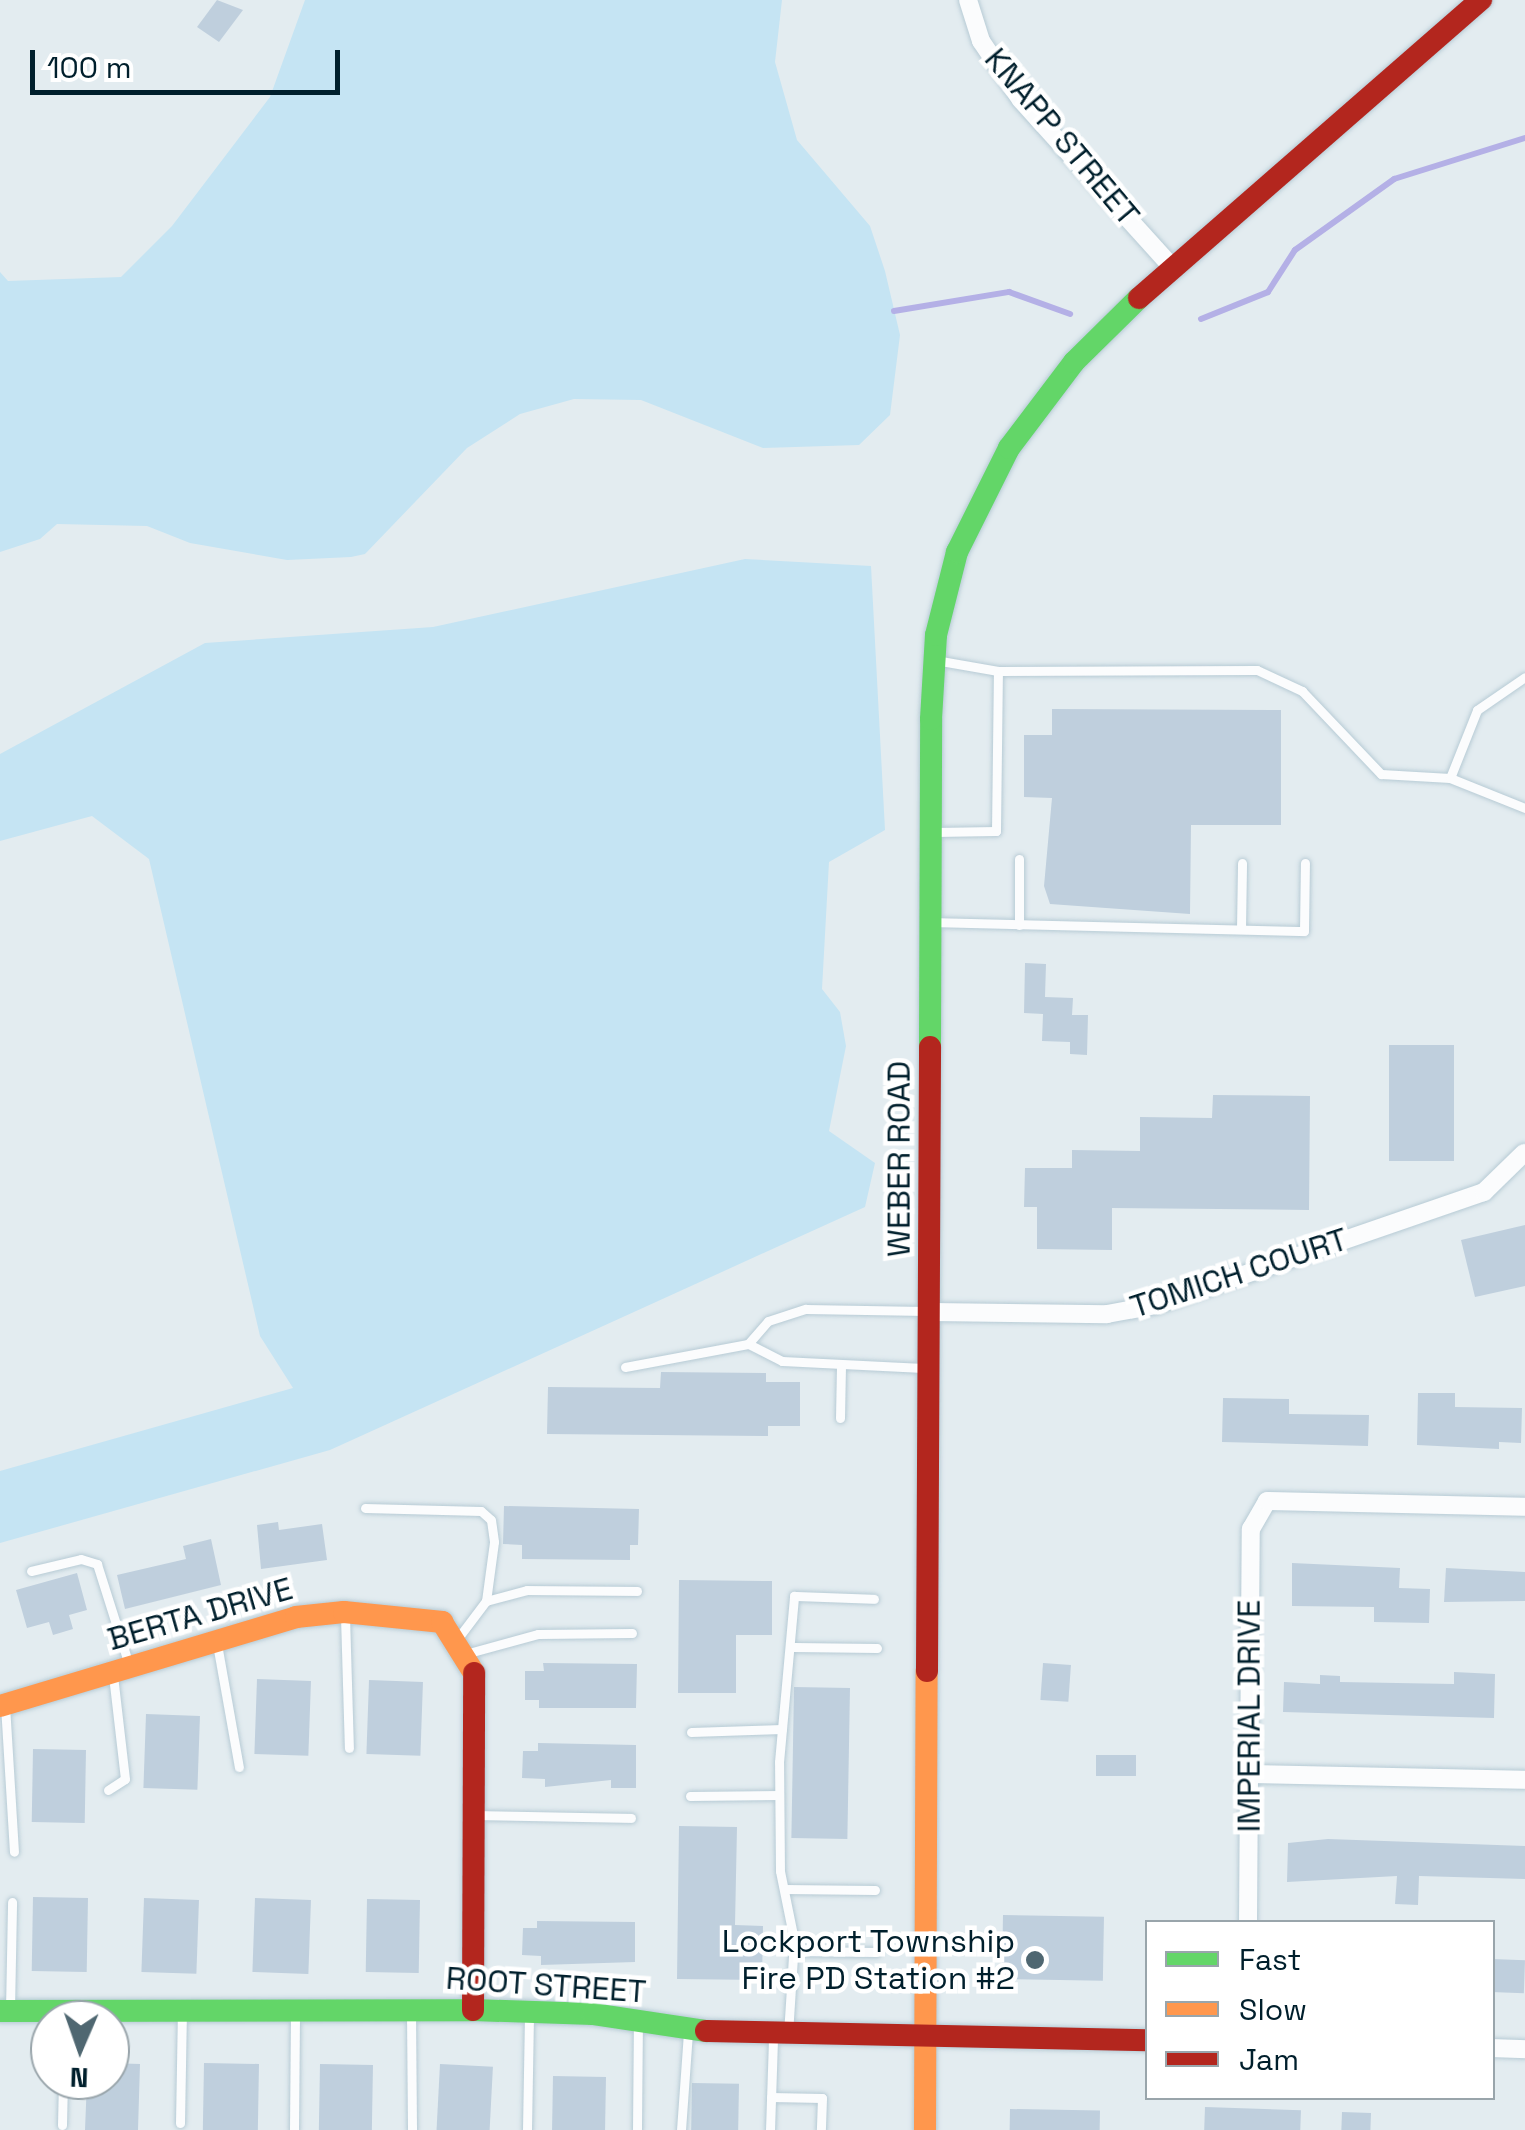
<!DOCTYPE html>
<style>
body{margin:0}
#map{position:relative;width:1525px;height:2130px;overflow:hidden;background:#e3ecf0;font-family:"Space Grotesk",sans-serif}
div>[style]{position:absolute}
[style*='--x']{left:calc(var(--x)*1px);top:calc(var(--y)*1px);width:calc(var(--w)*1px);rotate:calc(var(--a)*1deg)}
.green>*{inset:0;background:#c5e4f3}
.stream>*{height:6px;margin:-3px;padding:0 3px;transform-origin:3px;border-radius:3px;background:#b4b0e6}
.building>*{inset:0;background:#bfcfdd;transform-origin:0 0}
.roads{filter:drop-shadow(0 0 2px #b7cbd5) drop-shadow(0 0 2px #b7cbd5)}
.lane>*{height:9px;margin:-4.5px;padding:0 4.5px;transform-origin:4.5px;border-radius:4.5px;background:#fbfcfd}
.street>*{height:18px;margin:-9px;padding:0 9px;transform-origin:9px;border-radius:9px;background:#fbfcfd}
.fast>*{height:22px;margin:-11px;padding:0 11px;transform-origin:11px;border-radius:11px;background:#63d668}
.slow>*{height:22px;margin:-11px;padding:0 11px;transform-origin:11px;border-radius:11px;background:#ff974d}
.jam>*{height:22px;margin:-11px;padding:0 11px;transform-origin:11px;border-radius:11px;background:#b3261e}
.dots>*{width:28px;height:28px;translate:-50% -50%;box-sizing:border-box;border:5px solid #fff;border-radius:50%}
span{translate:-50% -50%;white-space:nowrap;text-align:center;line-height:1.15;-webkit-text-stroke:9px #fff;paint-order:stroke}
.street-label{font-size:32px;color:#001f2c}
.poi-label{font-size:32px;color:#001f2c}
.right{translate:-100% -50%;text-align:right}
.legend{position:absolute;left:1145px;top:1920px;width:350px;height:180px;box-sizing:border-box;background:#fff;border:2px solid #99a5ab;margin:0;padding:12px 18px;list-style:none;font-size:30px;color:#001f2c}
.legend li{display:flex;align-items:center;gap:20px;height:50px}
.legend b{width:50px;border:2px solid #99a5ab}
.north{position:absolute;left:30px;top:2000px;width:100px;height:100px;box-sizing:border-box;background:#fff;border:2px solid #99a5ab;border-radius:50%;rotate:182deg;font-size:28px;font-weight:700;line-height:40px;text-align:center;color:#001f2c}
.north::after{content:'';display:block;margin:auto;width:35px;height:45px;background:#4f6771;clip-path:polygon(50% 0,100% 100%,50% 72%,0 100%)}
.scale{position:absolute;left:30px;top:50px;width:310px;height:45px;box-sizing:border-box;border:5px solid #001f2c;border-top:0;padding-left:12px;font-size:30px;line-height:35px;white-space:nowrap;color:#001f2c;-webkit-text-stroke:8px #fff;paint-order:stroke}
</style>
<div id="map">
<div class="green">
<div style="clip-path:polygon(305px 0,782px 0,775px 62px,797px 140px,870px 226px,885px 271px,900px 335px,890px 415px,859px 445px,763px 448px,641px 400px,574px 399px,520px 414px,467px 448px,365px 554px,351px 557px,287px 560px,190px 543px,147px 526px,57px 524px,40px 539px,0 552px,0 272px,8px 281px,121px 277px,172px 226px,270px 97px)"></div>
<div style="clip-path:polygon(745px 559px,871px 566px,885px 830px,829px 862px,822px 989px,840px 1012px,846px 1046px,829px 1131px,875px 1163px,865px 1207px,330px 1450px,0 1543px,0 1471px,293px 1388px,260px 1336px,149px 859px,92px 816px,0 841px,0 754px,205px 643px,433px 627px)"></div>
</div>
<div class="stream">
<div style="--x:894;--y:311;--w:117;--a:-9.4"></div>
<div style="--x:1009;--y:292;--w:65;--a:19.8"></div>
<div style="--x:1201;--y:319;--w:72;--a:-21.9"></div>
<div style="--x:1268;--y:292;--w:50;--a:-57.3"></div>
<div style="--x:1295;--y:250;--w:122;--a:-35.6"></div>
<div style="--x:1394;--y:179;--w:137;--a:-17.4"></div>
</div>
<div class="building">
<div style="clip-path:polygon(217px 0,243px 10px,219px 42px,197px 27px)"></div>
<div style="clip-path:polygon(1052px 709px,1281px 710px,1281px 825px,1191px 825px,1190px 914px,1050px 904px,1044px 886px,1052px 798px,1024px 797px,1024px 735px,1052px 735px)"></div>
<div style="clip-path:polygon(1025px 963px,1046px 964px,1045px 997px,1073px 998px,1072px 1015px,1088px 1015px,1087px 1055px,1070px 1054px,1070px 1042px,1042px 1041px,1043px 1014px,1024px 1013px)"></div>
<div style="left:1389px;top:1045px;width:65px;height:116px"></div>
<div style="clip-path:polygon(1213px 1095px,1310px 1096px,1309px 1210px,1112px 1208px,1112px 1250px,1037px 1249px,1037px 1207px,1024px 1207px,1025px 1168px,1072px 1168px,1072px 1150px,1140px 1151px,1140px 1117px,1212px 1118px)"></div>
<div style="clip-path:polygon(1525px 1225px,1525px 1286px,1475px 1297px,1461px 1240px)"></div>
<div style="clip-path:polygon(661px 1372px,766px 1373px,766px 1382px,800px 1382px,800px 1426px,768px 1426px,768px 1436px,547px 1434px,548px 1387px,660px 1388px)"></div>
<div style="clip-path:polygon(1418px 1393px,1455px 1393px,1455px 1407px,1522px 1408px,1521px 1443px,1499px 1442px,1499px 1449px,1417px 1445px)"></div>
<div style="clip-path:polygon(1223px 1398px,1289px 1399px,1289px 1414px,1369px 1415px,1368px 1446px,1222px 1442px)"></div>
<div style="clip-path:polygon(504px 1506px,639px 1509px,638px 1545px,630px 1545px,630px 1560px,522px 1559px,522px 1545px,503px 1544px)"></div>
<div style="clip-path:polygon(278px 1522px,279px 1530px,322px 1524px,327px 1560px,261px 1569px,257px 1525px)"></div>
<div style="clip-path:polygon(211px 1539px,221px 1585px,125px 1609px,117px 1575px,186px 1559px,183px 1546px)"></div>
<div style="clip-path:polygon(1292px 1563px,1400px 1568px,1399px 1588px,1430px 1589px,1429px 1623px,1374px 1622px,1374px 1607px,1292px 1606px)"></div>
<div style="clip-path:polygon(1446px 1568px,1525px 1572px,1525px 1601px,1444px 1602px)"></div>
<div style="clip-path:polygon(77px 1573px,87px 1610px,69px 1615px,73px 1629px,53px 1635px,49px 1622px,27px 1628px,16px 1590px)"></div>
<div style="clip-path:polygon(679px 1580px,772px 1581px,772px 1635px,736px 1635px,736px 1693px,678px 1693px)"></div>
<div style="clip-path:polygon(543px 1663px,637px 1664px,636px 1708px,539px 1708px,539px 1700px,525px 1700px,525px 1671px,544px 1671px)"></div>
<div style="left:1043px;top:1663px;width:28px;height:37px;rotate:4deg"></div>
<div style="clip-path:polygon(1454px 1672px,1495px 1674px,1494px 1718px,1283px 1712px,1284px 1682px,1320px 1684px,1320px 1675px,1340px 1676px,1340px 1682px,1454px 1684px)"></div>
<div style="left:257px;top:1679px;width:54px;height:75px;rotate:2deg"></div>
<div style="left:369px;top:1680px;width:54px;height:74px;rotate:2deg"></div>
<div style="left:794px;top:1687px;width:56px;height:151px;rotate:1deg"></div>
<div style="left:146px;top:1714px;width:54px;height:74px;rotate:2deg"></div>
<div style="clip-path:polygon(538px 1743px,636px 1745px,636px 1788px,611px 1788px,611px 1780px,545px 1787px,545px 1779px,522px 1778px,523px 1751px,538px 1751px)"></div>
<div style="left:33px;top:1749px;width:53px;height:73px;rotate:1deg"></div>
<div style="left:1096px;top:1755px;width:40px;height:21px"></div>
<div style="clip-path:polygon(679px 1826px,737px 1827px,735px 1925px,763px 1926px,762px 1980px,677px 1979px)"></div>
<div style="clip-path:polygon(1328px 1839px,1525px 1846px,1525px 1879px,1419px 1876px,1418px 1905px,1395px 1904px,1397px 1876px,1287px 1882px,1288px 1843px)"></div>
<div style="left:33px;top:1897px;width:55px;height:74px;rotate:1deg"></div>
<div style="left:144px;top:1898px;width:55px;height:74px;rotate:2deg"></div>
<div style="left:255px;top:1898px;width:56px;height:74px;rotate:2deg"></div>
<div style="left:367px;top:1899px;width:53px;height:73px;rotate:1deg"></div>
<div style="left:1003px;top:1915px;width:101px;height:64px;rotate:1deg"></div>
<div style="clip-path:polygon(537px 1921px,635px 1922px,635px 1962px,541px 1965px,541px 1956px,522px 1955px,523px 1928px,537px 1928px)"></div>
<div style="left:1492px;top:1959px;width:33px;height:33px;rotate:2deg"></div>
<div style="clip-path:polygon(110px 2063px,140px 2064px,138px 2130px,85px 2130px,87px 2080px,110px 2080px)"></div>
<div style="left:204px;top:2063px;width:55px;height:67px;rotate:1deg"></div>
<div style="left:320px;top:2064px;width:53px;height:66px;rotate:1deg"></div>
<div style="left:440px;top:2064px;width:53px;height:66px;rotate:3deg"></div>
<div style="left:553px;top:2076px;width:53px;height:54px;rotate:1deg"></div>
<div style="left:692px;top:2083px;width:47px;height:47px;rotate:1deg"></div>
<div style="left:1205px;top:2107px;width:96px;height:23px;rotate:2deg"></div>
<div style="left:1010px;top:2109px;width:90px;height:21px;rotate:1deg"></div>
<div style="left:1342px;top:2112px;width:29px;height:18px;rotate:2deg"></div>
</div>
<div class="roads">
<div class="lane">
<div style="--x:935;--y:660;--w:64;--a:9.9"></div>
<div style="--x:998;--y:671;--w:259;--a:-0.2"></div>
<div style="--x:1257;--y:670;--w:50;--a:25"></div>
<div style="--x:1302;--y:691;--w:115;--a:46.4"></div>
<div style="--x:1381;--y:774;--w:69;--a:3.3"></div>
<div style="--x:1450;--y:778;--w:81;--a:21.8"></div>
<div style="--x:1450;--y:778;--w:73;--a:-68.3"></div>
<div style="--x:1477;--y:710;--w:58;--a:-34.5"></div>
<div style="--x:935;--y:832;--w:61;--a:-0.9"></div>
<div style="--x:996;--y:831;--w:160;--a:-89.3"></div>
<div style="--x:1019;--y:859;--w:66;--a:90"></div>
<div style="--x:934;--y:922;--w:370;--a:1.4"></div>
<div style="--x:1304;--y:931;--w:68;--a:-89.2"></div>
<div style="--x:1241;--y:929;--w:66;--a:-89.1"></div>
<div style="--x:625;--y:1367;--w:125;--a:-10.6"></div>
<div style="--x:923;--y:1368;--w:141;--a:-177.2"></div>
<div style="--x:782;--y:1361;--w:38;--a:-153"></div>
<div style="--x:748;--y:1344;--w:30;--a:-49"></div>
<div style="--x:768;--y:1321;--w:40;--a:-18"></div>
<div style="--x:806;--y:1309;--w:119;--a:1"></div>
<div style="--x:840;--y:1418;--w:52;--a:-88.9"></div>
<div style="--x:365;--y:1508;--w:116;--a:1.5"></div>
<div style="--x:481;--y:1511;--w:13;--a:42"></div>
<div style="--x:491;--y:1520;--w:22;--a:82"></div>
<div style="--x:494;--y:1542;--w:60;--a:97.7"></div>
<div style="--x:31;--y:1571;--w:51;--a:-13.5"></div>
<div style="--x:81;--y:1559;--w:17;--a:17"></div>
<div style="--x:97;--y:1564;--w:106;--a:72.4"></div>
<div style="--x:345;--y:1616;--w:132;--a:88.3"></div>
<div style="--x:458;--y:1638;--w:46;--a:-52.9"></div>
<div style="--x:486;--y:1601;--w:42;--a:-15"></div>
<div style="--x:527;--y:1590;--w:110;--a:0.5"></div>
<div style="--x:217;--y:1644;--w:125;--a:79.9"></div>
<div style="--x:793;--y:1647;--w:84;--a:0.7"></div>
<div style="--x:465;--y:1654;--w:76;--a:-15.3"></div>
<div style="--x:538;--y:1634;--w:94;--a:-0.6"></div>
<div style="--x:5;--y:1705;--w:147;--a:86.5"></div>
<div style="--x:691;--y:1732;--w:91;--a:-1.9"></div>
<div style="--x:108;--y:1790;--w:20;--a:-33"></div>
<div style="--x:125;--y:1779;--w:105;--a:-96.6"></div>
<div style="--x:690;--y:1796;--w:89;--a:-0.6"></div>
<div style="--x:478;--y:1815;--w:153;--a:1.1"></div>
<div style="--x:784;--y:1889;--w:91;--a:0.6"></div>
<div style="--x:793;--y:1951;--w:83;--a:0.7"></div>
<div style="--x:10;--y:2010;--w:108;--a:-88.9"></div>
<div style="--x:411;--y:2013;--w:117;--a:89.5"></div>
<div style="--x:788;--y:2034;--w:94;--a:-86.3"></div>
<div style="--x:794;--y:1940;--w:70;--a:-101.5"></div>
<div style="--x:780;--y:1871;--w:109;--a:-90.5"></div>
<div style="--x:779;--y:1762;--w:167;--a:-84.8"></div>
<div style="--x:794;--y:1596;--w:80;--a:2.1"></div>
<div style="--x:771;--y:2097;--w:51;--a:1.1"></div>
<div style="--x:822;--y:2098;--w:32;--a:92"></div>
<div style="--x:180;--y:2123;--w:110;--a:-89"></div>
<div style="--x:62;--y:2125;--w:45;--a:-88.7"></div>
<div style="--x:294;--y:2130;--w:117;--a:-89.5"></div>
<div style="--x:527;--y:2130;--w:116;--a:-89"></div>
<div style="--x:637;--y:2130;--w:106;--a:-89.5"></div>
<div style="--x:681;--y:2130;--w:98;--a:-85.9"></div>
<div style="--x:770;--y:2130;--w:90;--a:-88.1"></div>
</div>
<div class="street">
<div style="--x:968;--y:0;--w:43;--a:72.4"></div>
<div style="--x:981;--y:41;--w:71;--a:55.9"></div>
<div style="--x:1021;--y:100;--w:224;--a:47.9"></div>
<div style="--x:932;--y:1312;--w:175;--a:0.7"></div>
<div style="--x:1107;--y:1314;--w:50;--a:-10.4"></div>
<div style="--x:1156;--y:1305;--w:347;--a:-19"></div>
<div style="--x:1484;--y:1192;--w:56;--a:-44.3"></div>
<div style="--x:1249;--y:1774;--w:276;--a:1.2"></div>
<div style="--x:1248;--y:1922;--w:393;--a:-89.6"></div>
<div style="--x:1251;--y:1529;--w:32;--a:-60"></div>
<div style="--x:1267;--y:1501;--w:258;--a:1.3"></div>
<div style="--x:1492;--y:2048;--w:33;--a:2"></div>
</div>
<div class="fast">
<div style="--x:930;--y:1047;--w:328;--a:-89.8"></div>
<div style="--x:931;--y:719;--w:84;--a:-86.6"></div>
<div style="--x:936;--y:635;--w:86;--a:-75.8"></div>
<div style="--x:957;--y:552;--w:116;--a:-63.4"></div>
<div style="--x:1009;--y:448;--w:108;--a:-52.9"></div>
<div style="--x:1074;--y:362;--w:91;--a:-44.6"></div>
<div style="--x:0;--y:2011;--w:473;--a:-0.1"></div>
<div style="--x:473;--y:2010;--w:120;--a:1.9"></div>
<div style="--x:593;--y:2014;--w:114;--a:8.6"></div>
</div>
<div class="slow">
<div style="--x:0;--y:1706;--w:309;--a:-16.7"></div>
<div style="--x:296;--y:1617;--w:48;--a:-5.9"></div>
<div style="--x:344;--y:1612;--w:99;--a:5.8"></div>
<div style="--x:442;--y:1622;--w:60;--a:57.9"></div>
<div style="--x:925;--y:2130;--w:459;--a:-89.8"></div>
</div>
<div class="jam">
<div style="--x:1139;--y:298;--w:454;--a:-41.1"></div>
<div style="--x:927;--y:1671;--w:624;--a:-89.72"></div>
<div style="--x:473;--y:2010;--w:337;--a:-89.8"></div>
<div style="--x:706;--y:2031;--w:442;--a:1.2"></div>
</div>
</div>
<div class="dots">
<div style="left:1035px;top:1960px;background:#4f6771"></div>
</div>
<div class="street-label">
<span style="left:1062px;top:137px;rotate:50deg">KNAPP STREET</span>
<span style="left:899px;top:1159px;rotate:-90deg">WEBER ROAD</span>
<span style="left:1239px;top:1273px;rotate:-18deg">TOMICH COURT</span>
<span style="left:200px;top:1614px;rotate:-16deg">BERTA DRIVE</span>
<span style="left:1249px;top:1716px;rotate:-90deg">IMPERIAL DRIVE</span>
<span style="left:546px;top:1985px;rotate:4deg">ROOT STREET</span>
</div>
<div class="poi-label">
<span class="right" style="left:1015px;top:1960px">Lockport Township<br>Fire PD Station #2</span>
</div>
<ul class="legend">
<li><b style="height:12px;background:#63d668"></b>Fast</li>
<li><b style="height:12px;background:#ff974d"></b>Slow</li>
<li><b style="height:12px;background:#b3261e"></b>Jam</li>
</ul>
<div class="north">N</div>
<div class="scale">100 m</div>
</div>
